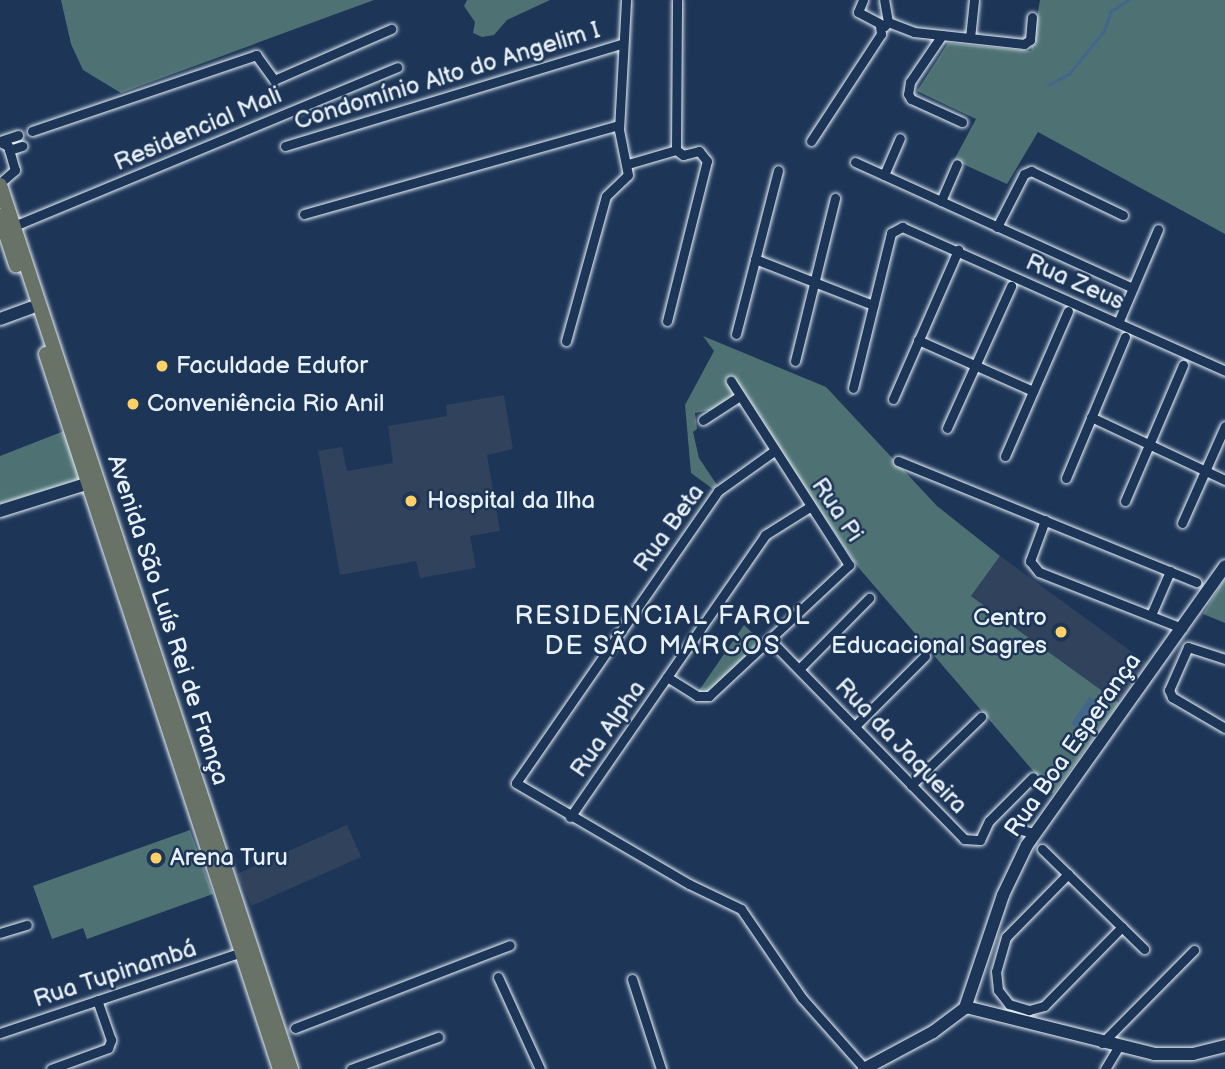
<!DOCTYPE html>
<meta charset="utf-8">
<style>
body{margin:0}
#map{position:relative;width:1225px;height:1069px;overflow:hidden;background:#1d3557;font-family:"Balsamiq Sans",sans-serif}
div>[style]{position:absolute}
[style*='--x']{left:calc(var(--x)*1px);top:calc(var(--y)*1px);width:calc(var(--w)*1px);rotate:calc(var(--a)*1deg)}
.built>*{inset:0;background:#30425c;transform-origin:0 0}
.green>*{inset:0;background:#4e7274}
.water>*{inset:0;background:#43668a}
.stream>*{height:2.5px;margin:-1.25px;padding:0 1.25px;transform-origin:1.25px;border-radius:1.25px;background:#43668a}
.roads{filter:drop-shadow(0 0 2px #e8f1f8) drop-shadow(0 0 2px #e8f1f8)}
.street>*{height:9px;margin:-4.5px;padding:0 4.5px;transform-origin:4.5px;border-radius:4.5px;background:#1d3557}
.secondary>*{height:12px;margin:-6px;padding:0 6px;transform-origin:6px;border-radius:6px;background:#1d3557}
.primary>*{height:14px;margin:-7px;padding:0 7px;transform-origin:7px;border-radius:7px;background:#697266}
.dots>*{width:19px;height:19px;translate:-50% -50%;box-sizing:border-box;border:4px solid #1d3557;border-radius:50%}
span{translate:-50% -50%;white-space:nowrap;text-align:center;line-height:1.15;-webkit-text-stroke:5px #1d3557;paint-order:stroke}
.street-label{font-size:24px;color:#e8f1f8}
.poi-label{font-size:24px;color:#e8f1f8}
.left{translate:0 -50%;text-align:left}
.right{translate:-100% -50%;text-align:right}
.neighbourhood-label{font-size:26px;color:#e8f1f8;letter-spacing:2px}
</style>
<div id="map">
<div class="built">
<div style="clip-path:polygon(504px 395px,513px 449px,487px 455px,500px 531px,470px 536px,476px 568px,420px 578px,416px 561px,340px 575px,318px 451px,342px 447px,347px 471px,393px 463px,388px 426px,447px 416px,446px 405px)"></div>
<div style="left:1000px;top:556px;width:184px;height:49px;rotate:36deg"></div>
<div style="left:347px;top:825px;width:35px;height:120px;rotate:66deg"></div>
</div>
<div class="green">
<div style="clip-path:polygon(61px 0,374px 0,121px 93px,83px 70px,71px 44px)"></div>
<div style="clip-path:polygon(467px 0,550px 0,507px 20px,494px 35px,482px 37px,473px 33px,475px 22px,464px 6px)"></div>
<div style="clip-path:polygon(1040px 0,1225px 0,1225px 234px,1038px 132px,1007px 184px,954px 160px,976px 119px,917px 91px,948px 43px,1031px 51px)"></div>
<div style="clip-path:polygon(703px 336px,826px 387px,937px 506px,1000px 556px,971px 596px,1119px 703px,1053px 794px,858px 567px,740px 391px,711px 410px,695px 413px,697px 429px,693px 432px,699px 458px,717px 485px,713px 489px,691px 473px,685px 405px,714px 351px)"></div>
<div style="clip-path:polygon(64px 431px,80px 479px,0 504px,0 456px)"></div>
<div style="clip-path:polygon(1225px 578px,1225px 623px,1203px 614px)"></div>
<div style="clip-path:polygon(744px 625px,761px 641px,706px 695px,698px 692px)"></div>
<div style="clip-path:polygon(190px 830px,213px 894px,87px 939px,83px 928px,52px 939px,33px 886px)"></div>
</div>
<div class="water">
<div style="clip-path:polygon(1089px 697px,1104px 706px,1084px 731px,1071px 724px)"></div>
</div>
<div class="stream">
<div style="--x:1048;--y:85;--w:24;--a:-28"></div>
<div style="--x:1069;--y:74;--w:55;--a:-50.9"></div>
<div style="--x:1104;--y:31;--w:21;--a:-71"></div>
<div style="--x:1111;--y:11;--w:20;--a:-33"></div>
</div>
<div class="roads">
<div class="street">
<div style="--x:863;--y:0;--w:13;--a:113"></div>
<div style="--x:858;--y:12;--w:30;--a:28"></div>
<div style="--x:884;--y:26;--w:6;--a:-45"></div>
<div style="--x:888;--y:22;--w:22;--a:-100"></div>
<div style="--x:888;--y:22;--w:28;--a:21"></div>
<div style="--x:914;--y:32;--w:111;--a:6.2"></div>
<div style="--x:1024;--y:44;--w:7;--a:-34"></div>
<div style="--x:1030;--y:40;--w:23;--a:-85"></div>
<div style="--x:942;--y:35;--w:57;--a:124.2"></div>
<div style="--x:910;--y:82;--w:12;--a:99"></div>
<div style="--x:908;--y:94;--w:6;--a:59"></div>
<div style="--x:911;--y:99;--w:56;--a:24.3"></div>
<div style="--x:970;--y:38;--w:38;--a:-84"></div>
<div style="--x:32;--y:131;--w:237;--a:-18.7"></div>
<div style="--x:256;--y:55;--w:31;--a:54"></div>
<div style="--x:274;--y:80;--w:128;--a:-23.6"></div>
<div style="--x:0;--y:141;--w:19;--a:-18"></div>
<div style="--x:811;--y:141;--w:128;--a:-56.8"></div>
<div style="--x:881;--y:34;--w:8;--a:-97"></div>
<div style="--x:0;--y:142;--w:9;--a:27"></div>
<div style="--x:8;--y:146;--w:25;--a:74"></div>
<div style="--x:15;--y:170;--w:20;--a:139"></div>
<div style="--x:285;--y:146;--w:351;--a:-16.9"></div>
<div style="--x:9;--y:150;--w:14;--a:-17"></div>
<div style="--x:676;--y:150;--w:150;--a:-89.6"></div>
<div style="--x:855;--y:162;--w:305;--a:24.4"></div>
<div style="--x:628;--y:164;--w:50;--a:-16.3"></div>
<div style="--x:884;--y:175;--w:40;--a:-66.6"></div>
<div style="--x:941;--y:201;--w:40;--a:-66.6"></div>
<div style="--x:304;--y:214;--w:327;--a:-15.8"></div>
<div style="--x:14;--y:226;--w:415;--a:-22.5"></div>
<div style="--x:997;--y:227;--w:59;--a:-63"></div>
<div style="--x:1024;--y:174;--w:8;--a:-23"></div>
<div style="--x:1031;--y:171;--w:102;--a:25.6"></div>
<div style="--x:755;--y:259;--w:127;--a:21.3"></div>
<div style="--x:667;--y:321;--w:165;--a:-76"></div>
<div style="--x:707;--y:161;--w:13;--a:-129"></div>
<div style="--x:699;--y:151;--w:16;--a:166"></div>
<div style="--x:683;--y:155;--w:9;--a:-144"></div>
<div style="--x:1118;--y:323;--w:102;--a:-66.9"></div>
<div style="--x:736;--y:334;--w:169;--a:-75.6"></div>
<div style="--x:918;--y:340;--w:126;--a:23.9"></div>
<div style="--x:566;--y:341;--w:150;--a:-74.6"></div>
<div style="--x:606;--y:196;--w:30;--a:-44"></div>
<div style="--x:628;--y:175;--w:46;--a:-101.3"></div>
<div style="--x:619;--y:130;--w:130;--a:-86.9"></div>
<div style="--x:795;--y:361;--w:168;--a:-76.2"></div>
<div style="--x:853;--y:388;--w:160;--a:-76.2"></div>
<div style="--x:891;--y:233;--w:13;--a:-29"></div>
<div style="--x:902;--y:227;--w:354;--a:24"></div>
<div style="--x:893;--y:399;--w:163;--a:-66.4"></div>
<div style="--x:1091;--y:417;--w:148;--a:25.2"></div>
<div style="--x:703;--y:420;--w:44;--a:-33"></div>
<div style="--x:947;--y:428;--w:156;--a:-65.7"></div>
<div style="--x:774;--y:451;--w:69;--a:144.5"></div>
<div style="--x:718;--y:491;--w:355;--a:124.7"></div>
<div style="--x:516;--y:783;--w:200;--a:30.3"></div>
<div style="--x:689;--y:884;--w:58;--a:25.7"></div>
<div style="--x:741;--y:909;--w:108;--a:55.6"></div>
<div style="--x:802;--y:998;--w:95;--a:48.4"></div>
<div style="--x:1005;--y:456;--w:158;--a:-66.5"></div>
<div style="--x:898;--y:461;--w:322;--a:22.1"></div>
<div style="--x:1066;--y:478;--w:153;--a:-67.3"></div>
<div style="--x:1125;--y:501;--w:148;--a:-66.9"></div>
<div style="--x:1045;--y:520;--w:44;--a:110.1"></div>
<div style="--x:1030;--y:561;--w:14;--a:51"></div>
<div style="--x:1039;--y:572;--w:154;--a:21.4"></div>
<div style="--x:1182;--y:523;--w:106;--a:-66.1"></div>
<div style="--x:1151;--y:615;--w:48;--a:-66.6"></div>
<div style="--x:770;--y:640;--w:278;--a:45.7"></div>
<div style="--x:964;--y:839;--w:16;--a:4"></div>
<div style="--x:980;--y:840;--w:21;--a:-65"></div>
<div style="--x:989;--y:821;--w:62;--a:-45"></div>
<div style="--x:1225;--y:659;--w:39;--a:-162"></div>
<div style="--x:1188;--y:647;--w:47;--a:113.8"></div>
<div style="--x:1169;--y:690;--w:8;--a:67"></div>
<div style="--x:1172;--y:697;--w:61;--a:30.3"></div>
<div style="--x:799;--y:669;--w:100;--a:-45.4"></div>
<div style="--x:667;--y:677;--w:36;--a:32"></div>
<div style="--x:697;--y:696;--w:12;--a:0"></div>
<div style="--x:709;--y:696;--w:192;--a:-43.1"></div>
<div style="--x:849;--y:565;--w:219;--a:-122.7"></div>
<div style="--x:855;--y:726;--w:99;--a:-45"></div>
<div style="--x:911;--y:785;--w:98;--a:-44.2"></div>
<div style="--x:570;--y:817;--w:343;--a:-55.3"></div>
<div style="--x:765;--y:535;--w:54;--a:-32.2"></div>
<div style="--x:1017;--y:829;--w:17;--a:13"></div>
<div style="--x:1042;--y:849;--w:143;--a:44.4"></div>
<div style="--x:1068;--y:874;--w:88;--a:134.5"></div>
<div style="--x:1006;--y:937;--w:35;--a:106"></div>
<div style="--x:996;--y:971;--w:19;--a:84"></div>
<div style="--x:998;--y:990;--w:18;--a:52"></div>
<div style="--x:1009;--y:1004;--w:21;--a:17"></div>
<div style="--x:1029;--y:1010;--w:16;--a:-15"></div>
<div style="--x:1044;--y:1006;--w:111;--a:-45.4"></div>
<div style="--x:0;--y:933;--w:28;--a:-17"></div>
<div style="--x:498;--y:977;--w:101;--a:65.5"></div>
<div style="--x:632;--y:979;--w:95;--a:72.1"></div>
<div style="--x:295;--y:1028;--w:230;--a:-21.1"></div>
<div style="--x:0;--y:1033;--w:255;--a:-18.5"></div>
<div style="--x:1102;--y:1043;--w:131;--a:-45.3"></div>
<div style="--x:51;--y:1069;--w:61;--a:-20.2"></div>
<div style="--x:108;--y:1048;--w:9;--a:-69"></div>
<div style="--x:111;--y:1040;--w:42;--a:-109.3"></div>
<div style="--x:351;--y:1069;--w:93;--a:-20.2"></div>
<div style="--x:1105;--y:1069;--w:26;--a:-59"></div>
</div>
<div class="secondary">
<div style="--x:0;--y:319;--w:33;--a:-20"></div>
<div style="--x:0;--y:511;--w:101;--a:-17.4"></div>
<div style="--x:966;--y:1007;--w:194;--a:14"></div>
<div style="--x:1154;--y:1054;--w:39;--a:0"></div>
<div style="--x:1193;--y:1054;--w:33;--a:-14"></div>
<div style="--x:864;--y:1069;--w:78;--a:-28.2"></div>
<div style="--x:933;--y:1032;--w:40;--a:-37"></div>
<div style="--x:965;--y:1008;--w:119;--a:-71.4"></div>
<div style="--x:1003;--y:895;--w:55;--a:-64.4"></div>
<div style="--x:1027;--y:845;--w:342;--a:-54.6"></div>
</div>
<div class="primary">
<div style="--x:0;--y:185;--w:931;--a:71.78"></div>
<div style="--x:0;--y:216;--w:52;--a:71.9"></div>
<div style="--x:46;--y:354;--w:752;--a:71.88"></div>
</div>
</div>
<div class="dots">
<div style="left:162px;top:366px;background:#ffd166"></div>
<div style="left:133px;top:404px;background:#ffd166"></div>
<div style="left:411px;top:501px;background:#ffd166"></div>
<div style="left:1061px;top:632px;background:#ffd166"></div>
<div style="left:156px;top:858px;background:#ffd166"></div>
</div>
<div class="street-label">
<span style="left:447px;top:76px;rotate:-17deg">Condomínio Alto do Angelim I</span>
<span style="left:198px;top:129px;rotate:-23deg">Residencial Mali</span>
<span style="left:1075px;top:282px;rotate:24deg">Rua Zeus</span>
<span style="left:837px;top:510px;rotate:56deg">Rua Pi</span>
<span style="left:669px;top:528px;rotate:-54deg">Rua Beta</span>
<span style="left:168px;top:620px;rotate:72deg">Avenida São Luís Rei de França</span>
<span style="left:608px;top:729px;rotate:-55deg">Rua Alpha</span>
<span style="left:1073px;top:745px;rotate:-55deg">Rua Boa Esperança</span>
<span style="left:901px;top:746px;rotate:46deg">Rua da Jaqueira</span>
<span style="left:115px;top:974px;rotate:-18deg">Rua Tupinambá</span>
</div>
<div class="poi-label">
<span class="left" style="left:176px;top:366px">Faculdade Edufor</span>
<span class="left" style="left:147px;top:404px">Conveniência Rio Anil</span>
<span class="left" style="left:427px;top:501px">Hospital da Ilha</span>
<span class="right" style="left:1047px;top:632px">Centro<br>Educacional Sagres</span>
<span class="left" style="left:170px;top:858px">Arena Turu</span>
</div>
<div class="neighbourhood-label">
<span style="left:663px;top:632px">RESIDENCIAL FAROL<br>DE SÃO MARCOS</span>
</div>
</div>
